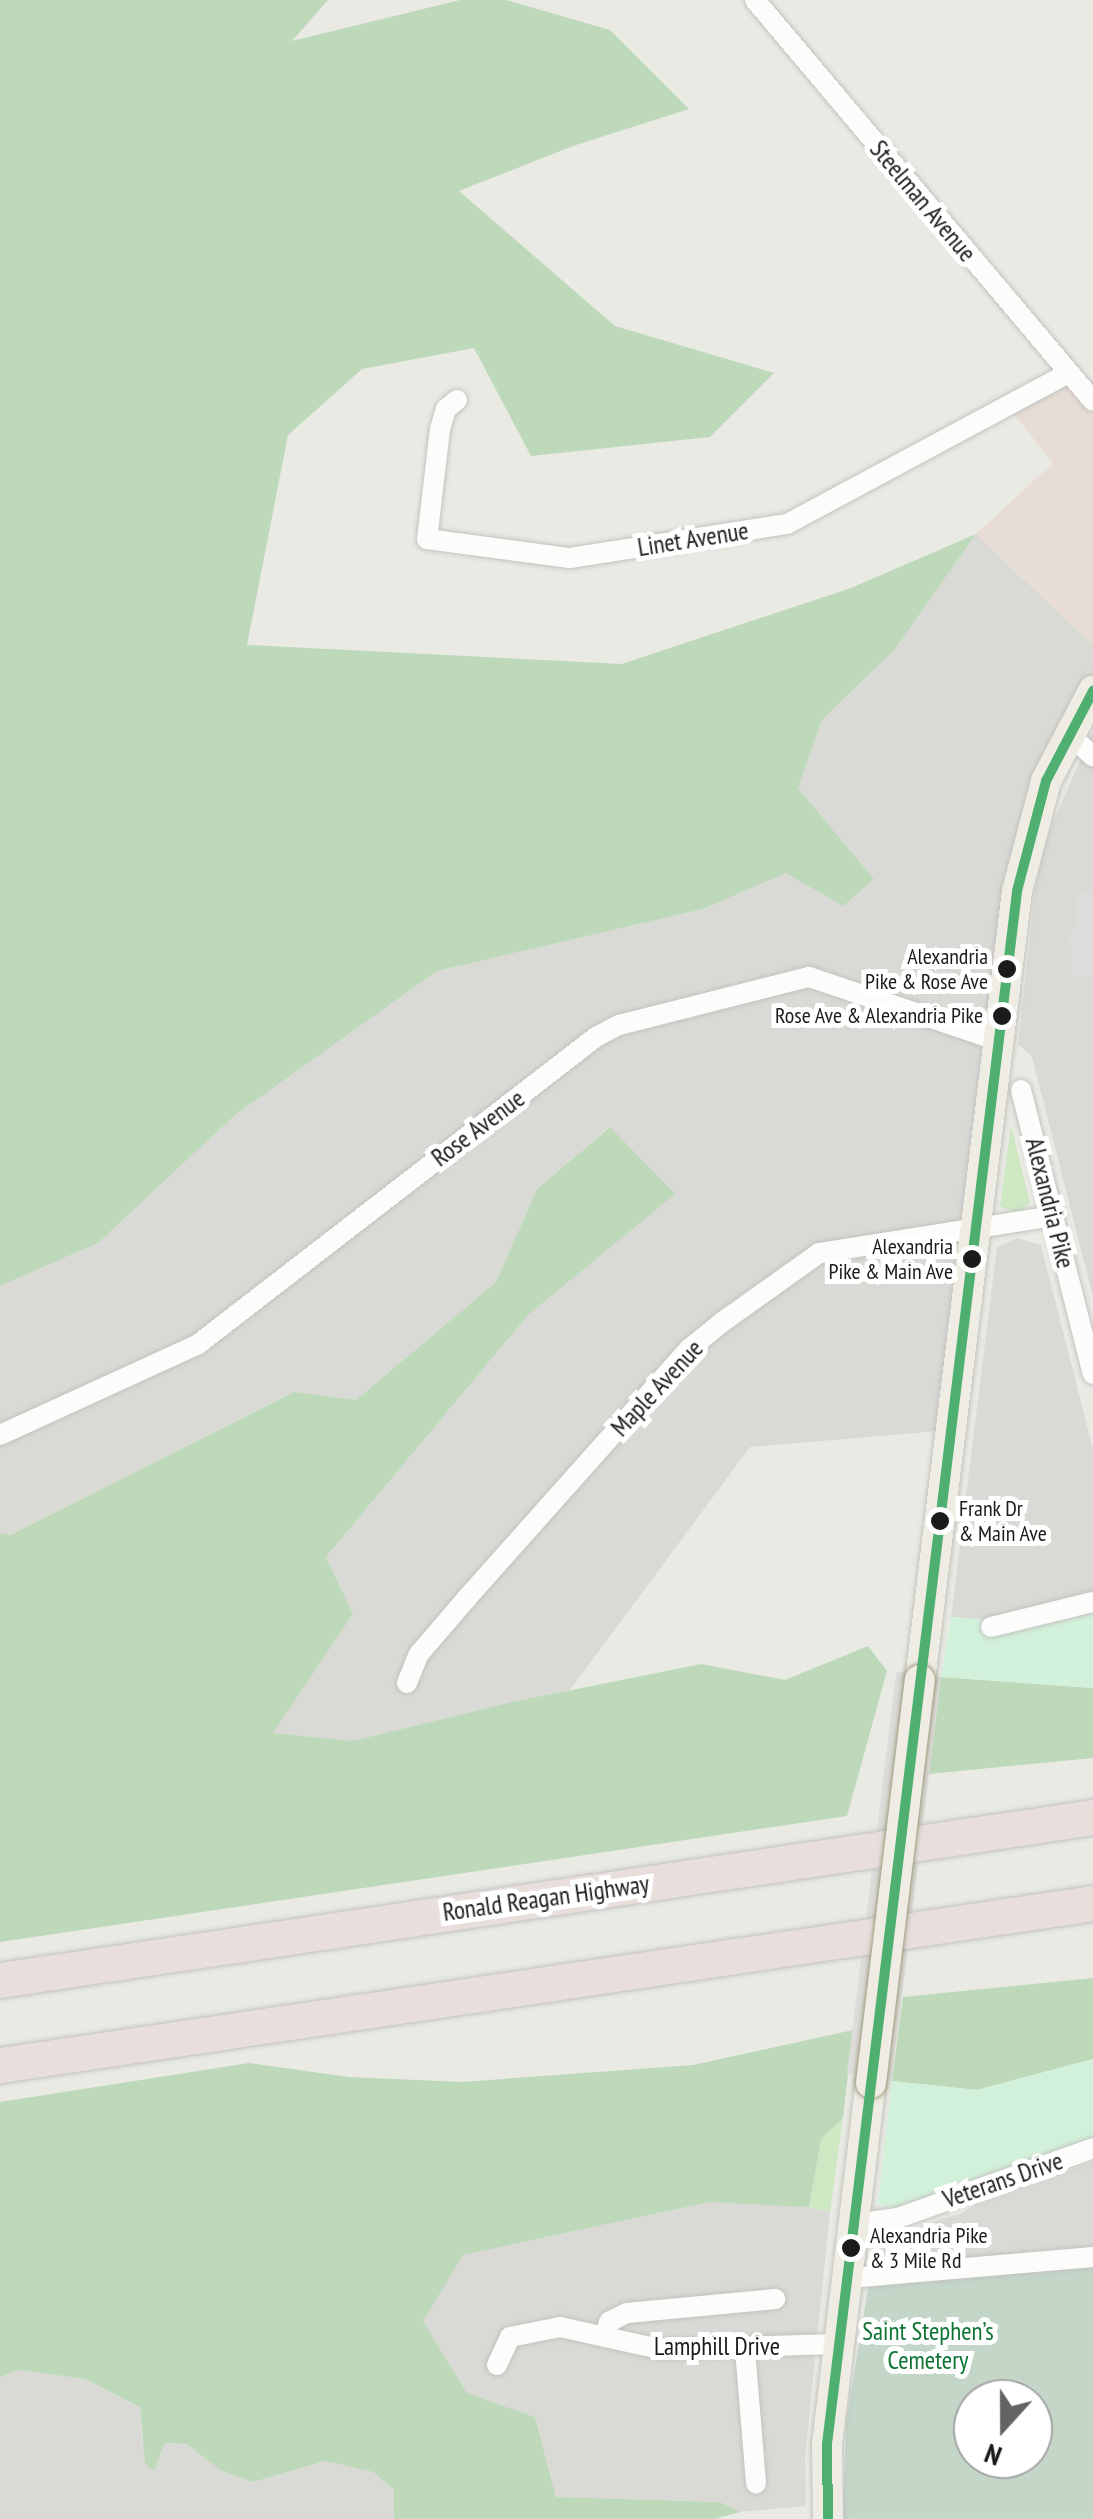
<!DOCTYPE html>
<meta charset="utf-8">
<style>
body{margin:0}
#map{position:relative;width:1093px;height:2519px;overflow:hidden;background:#eaeae4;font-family:"PT Sans Narrow",sans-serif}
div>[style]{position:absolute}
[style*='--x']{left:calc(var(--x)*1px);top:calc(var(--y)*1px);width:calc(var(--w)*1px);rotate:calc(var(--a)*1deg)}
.residential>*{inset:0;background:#d9d9d5}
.commercial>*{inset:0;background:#e8ddd5}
.grass>*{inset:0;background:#cde8c3}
.forest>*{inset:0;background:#bdd9ba}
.cemetery>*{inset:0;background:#c3d6c8}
.park>*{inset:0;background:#d2f1da}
.parking>*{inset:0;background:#dcdcda}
.pier>*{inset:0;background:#dcdcd9;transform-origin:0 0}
.roads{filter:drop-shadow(0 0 2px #c2c2c0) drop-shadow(0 0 2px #c2c2c0)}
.minor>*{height:20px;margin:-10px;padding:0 10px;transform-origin:10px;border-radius:10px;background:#fcfcfb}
.primary>*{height:30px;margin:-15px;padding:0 15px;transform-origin:15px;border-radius:15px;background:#efede3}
.motorway>*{height:35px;margin:-17.5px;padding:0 17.5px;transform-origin:17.5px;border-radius:17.5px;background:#e8dfdd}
.bridges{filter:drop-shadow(0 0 2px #9f9e82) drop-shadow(0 0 2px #9f9e82)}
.primary-bridge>*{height:30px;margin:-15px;padding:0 15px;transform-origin:15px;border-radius:15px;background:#efede3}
.bus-1>*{height:10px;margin:-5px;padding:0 5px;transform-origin:5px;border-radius:5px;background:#4faf71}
.dots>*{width:28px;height:28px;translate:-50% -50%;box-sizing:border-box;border:5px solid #fff;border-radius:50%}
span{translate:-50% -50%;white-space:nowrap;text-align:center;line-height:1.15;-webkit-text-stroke:10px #fff;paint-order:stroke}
.bus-label{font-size:22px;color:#1b1b1b}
.right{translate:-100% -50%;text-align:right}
.left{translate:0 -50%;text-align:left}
.street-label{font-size:25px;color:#1b1b1b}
.park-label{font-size:25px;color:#0e7434}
.north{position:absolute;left:953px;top:2379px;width:100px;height:100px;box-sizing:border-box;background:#fff;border:2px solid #a4a4a4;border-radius:50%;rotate:201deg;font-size:28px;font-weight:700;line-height:40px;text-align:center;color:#1b1b1b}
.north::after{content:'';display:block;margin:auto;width:35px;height:45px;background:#636361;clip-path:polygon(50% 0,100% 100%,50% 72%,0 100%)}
</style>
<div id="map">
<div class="residential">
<div style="clip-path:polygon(976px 534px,1093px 645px,1093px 691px,1046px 781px,951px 1430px,750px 1447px,570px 1690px,353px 1741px,272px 1733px,353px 1614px,326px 1557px,528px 1315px,674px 1194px,609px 1127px,537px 1189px,496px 1282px,356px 1400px,294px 1392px,9px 1535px,0 1533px,0 1286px,98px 1243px,235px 1115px,437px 971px,703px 909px,786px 873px,874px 879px,798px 788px,822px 720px,895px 649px)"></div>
<div style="clip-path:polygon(1093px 731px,1093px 1297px,1032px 1057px,1018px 1044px,1036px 883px,1048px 834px)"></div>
<div style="clip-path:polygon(1017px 1238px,1041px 1245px,1093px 1449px,1093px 1596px,988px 1620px,951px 1617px,997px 1247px)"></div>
<div style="clip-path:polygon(1093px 2162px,1093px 2252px,870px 2269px,874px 2240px,962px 2213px,977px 2203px)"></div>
<div style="clip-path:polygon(710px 2202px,798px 2205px,830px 2212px,805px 2457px,806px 2506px,740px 2512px,720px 2502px,556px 2497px,535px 2417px,467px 2393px,423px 2321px,462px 2255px)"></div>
<div style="clip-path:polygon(18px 2370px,85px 2379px,140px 2407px,142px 2442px,160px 2458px,165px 2443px,187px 2444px,220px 2470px,253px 2482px,325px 2461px,373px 2472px,394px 2490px,394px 2519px,0 2519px,0 2377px)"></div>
</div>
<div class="commercial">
<div style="clip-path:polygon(1069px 373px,1093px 401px,1093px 645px,976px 534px,1053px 463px,1009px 408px)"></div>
</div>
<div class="grass">
<div style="clip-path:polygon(1011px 1125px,1030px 1203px,1019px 1214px,1000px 1206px)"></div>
<div style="clip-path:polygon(843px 2118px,830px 2212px,809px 2207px,821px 2139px)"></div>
</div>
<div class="forest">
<div style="clip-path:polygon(0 0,328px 0,292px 41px,460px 0,506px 0,610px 30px,689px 109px,573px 146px,459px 191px,615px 326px,774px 373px,710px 437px,531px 456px,474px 348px,362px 369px,288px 435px,247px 645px,622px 664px,851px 588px,976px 534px,895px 649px,822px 720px,798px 788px,874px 879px,843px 906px,786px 873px,703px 909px,437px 971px,235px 1115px,98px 1243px,0 1286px)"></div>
<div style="clip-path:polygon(610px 1127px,675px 1194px,528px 1315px,326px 1557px,353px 1614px,273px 1733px,353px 1741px,517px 1701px,701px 1664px,785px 1680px,868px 1646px,887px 1671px,847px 1816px,0 1942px,0 1533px,10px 1535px,294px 1392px,356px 1400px,496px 1282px,537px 1189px)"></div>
<div style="clip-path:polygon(941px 1677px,1093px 1688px,1093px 1758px,929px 1774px)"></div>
<div style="clip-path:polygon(1093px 1978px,1093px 2059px,977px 2090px,892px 2081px,903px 1997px)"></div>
<div style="clip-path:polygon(853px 2030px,843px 2118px,821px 2139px,809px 2207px,710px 2202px,463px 2255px,423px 2321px,467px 2393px,535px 2417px,556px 2497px,720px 2502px,740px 2512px,715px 2519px,394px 2519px,394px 2490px,373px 2472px,325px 2461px,253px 2482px,220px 2470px,187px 2444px,165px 2443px,154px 2471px,145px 2463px,140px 2407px,85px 2379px,18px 2370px,0 2377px,0 2102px,249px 2063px,349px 2077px,462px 2082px,693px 2065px)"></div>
</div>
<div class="cemetery">
<div style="clip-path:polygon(evenodd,1093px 2264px,1093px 2519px,843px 2519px,846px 2423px,869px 2283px,1093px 2264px,973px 2399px,1033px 2399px,1033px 2459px,973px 2459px,973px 2399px)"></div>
</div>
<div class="park">
<div style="clip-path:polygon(1093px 1613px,1093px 1688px,941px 1677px,951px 1617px,988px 1620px,995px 1635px)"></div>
<div style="clip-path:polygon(1093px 2059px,1093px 2142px,896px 2210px,878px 2203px,892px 2081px,977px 2090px)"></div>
</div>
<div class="parking">
<div style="clip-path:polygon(1093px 890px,1093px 976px,1071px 978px,1070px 933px,1074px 932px,1077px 891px)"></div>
</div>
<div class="pier">
<div style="left:941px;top:1677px;width:405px;height:45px;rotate:97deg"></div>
</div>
<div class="roads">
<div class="minor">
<div style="--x:755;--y:0;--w:524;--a:49.87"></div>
<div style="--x:457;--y:400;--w:14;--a:141"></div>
<div style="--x:446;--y:409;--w:21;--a:107"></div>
<div style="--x:440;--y:429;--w:111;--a:96.7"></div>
<div style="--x:427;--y:539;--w:144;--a:7.6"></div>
<div style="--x:570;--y:558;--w:220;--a:-8.9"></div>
<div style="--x:787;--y:524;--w:320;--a:-28.2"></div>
<div style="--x:1069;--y:734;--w:33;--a:43"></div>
<div style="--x:1021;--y:1090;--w:293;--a:75.8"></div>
<div style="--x:0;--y:1435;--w:217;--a:-24.6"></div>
<div style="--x:197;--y:1345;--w:504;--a:-37.67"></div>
<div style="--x:596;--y:1037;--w:26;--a:-28"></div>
<div style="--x:619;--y:1025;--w:196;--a:-14.2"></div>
<div style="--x:809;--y:977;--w:200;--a:18.6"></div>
<div style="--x:991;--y:1627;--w:105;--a:-13.8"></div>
<div style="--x:407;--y:1683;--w:31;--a:-68"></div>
<div style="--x:419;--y:1654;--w:74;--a:-49.4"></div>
<div style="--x:467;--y:1598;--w:334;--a:-48.3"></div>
<div style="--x:689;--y:1349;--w:41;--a:-39.1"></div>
<div style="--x:721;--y:1323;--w:120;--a:-35.5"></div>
<div style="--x:819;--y:1253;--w:236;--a:-9"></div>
<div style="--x:854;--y:2224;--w:44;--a:-7.8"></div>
<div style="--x:898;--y:2218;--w:207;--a:-19.7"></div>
<div style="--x:849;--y:2278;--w:245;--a:-4.9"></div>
<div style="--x:605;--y:2336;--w:15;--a:-74"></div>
<div style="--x:609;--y:2322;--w:20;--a:-27"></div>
<div style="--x:627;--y:2313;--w:149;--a:-5.4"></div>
<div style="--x:745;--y:2349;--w:135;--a:85.3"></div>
<div style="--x:497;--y:2365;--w:31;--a:-65"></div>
<div style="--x:510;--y:2337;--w:51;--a:-11.3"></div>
<div style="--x:560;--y:2327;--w:102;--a:12.4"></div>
<div style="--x:660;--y:2349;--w:180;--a:-1.6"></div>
</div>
<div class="primary">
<div style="--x:920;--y:1680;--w:795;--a:-82.99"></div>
<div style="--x:1017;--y:891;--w:114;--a:-75.2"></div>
<div style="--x:1046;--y:781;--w:102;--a:-62.4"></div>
<div style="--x:828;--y:2519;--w:75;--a:-90.8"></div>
<div style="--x:827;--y:2444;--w:364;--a:-83.1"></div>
</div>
<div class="motorway">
<div style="--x:0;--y:1980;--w:1105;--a:-8.48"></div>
<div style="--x:0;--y:2065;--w:1105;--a:-8.43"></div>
</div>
</div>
<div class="bridges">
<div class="primary-bridge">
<div style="--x:871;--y:2083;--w:406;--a:-83.1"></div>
</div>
</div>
<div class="bus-1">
<div style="--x:828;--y:2519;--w:75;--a:-90.8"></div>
<div style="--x:827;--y:2444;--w:1565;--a:-83.02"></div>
<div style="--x:1017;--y:891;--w:114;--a:-75.2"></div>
<div style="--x:1046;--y:781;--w:102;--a:-62.4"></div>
</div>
<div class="dots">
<div style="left:1007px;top:969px;background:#1b1b1b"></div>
<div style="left:1002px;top:1016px;background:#1b1b1b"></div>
<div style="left:972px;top:1259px;background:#1b1b1b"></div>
<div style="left:940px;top:1521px;background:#1b1b1b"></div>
<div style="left:851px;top:2248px;background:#1b1b1b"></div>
</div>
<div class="bus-label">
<span class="right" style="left:988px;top:969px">Alexandria<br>Pike &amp; Rose Ave</span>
<span class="right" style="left:983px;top:1016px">Rose Ave &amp; Alexandria Pike</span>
<span class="right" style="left:953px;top:1259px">Alexandria<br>Pike &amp; Main Ave</span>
<span class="left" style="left:959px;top:1521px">Frank Dr<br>&amp; Main Ave</span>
<span class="left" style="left:870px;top:2248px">Alexandria Pike<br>&amp; 3 Mile Rd</span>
</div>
<div class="street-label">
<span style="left:923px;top:201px;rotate:50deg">Steelman Avenue</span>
<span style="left:693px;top:539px;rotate:-9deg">Linet Avenue</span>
<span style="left:478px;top:1128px;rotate:-37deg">Rose Avenue</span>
<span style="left:1050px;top:1203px;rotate:76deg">Alexandria Pike</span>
<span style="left:657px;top:1388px;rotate:-47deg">Maple Avenue</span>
<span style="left:546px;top:1898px;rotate:-8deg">Ronald Reagan Highway</span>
<span style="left:1003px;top:2180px;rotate:-19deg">Veterans Drive</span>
<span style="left:717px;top:2346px">Lamphill Drive</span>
</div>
<div class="park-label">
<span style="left:928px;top:2346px">Saint Stephen’s<br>Cemetery</span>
</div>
<div class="north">N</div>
</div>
